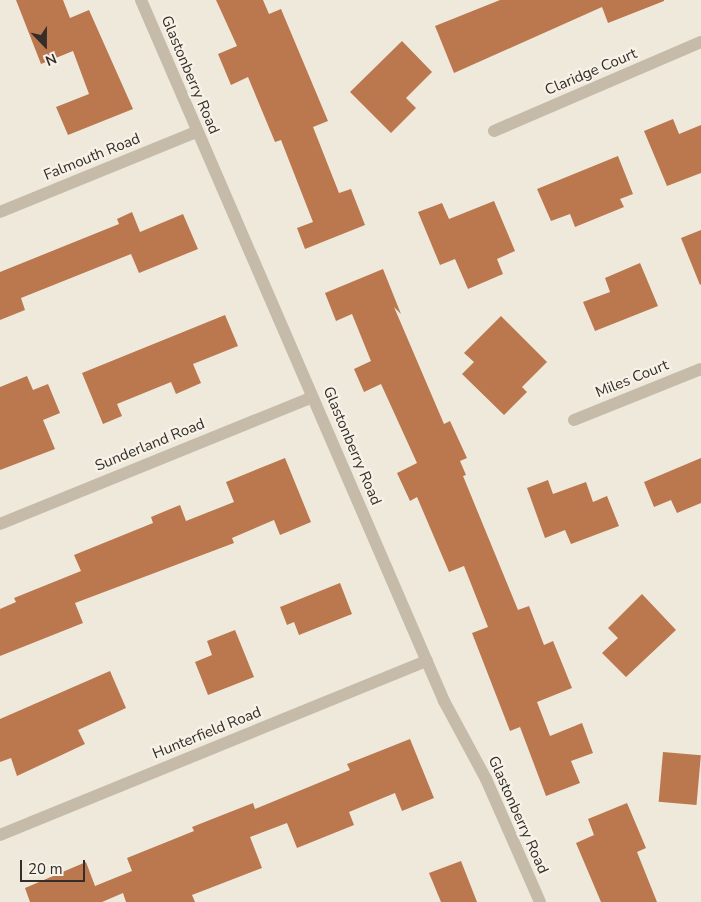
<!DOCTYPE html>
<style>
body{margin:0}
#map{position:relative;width:701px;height:902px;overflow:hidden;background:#efe9dc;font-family:"Nunito Sans",sans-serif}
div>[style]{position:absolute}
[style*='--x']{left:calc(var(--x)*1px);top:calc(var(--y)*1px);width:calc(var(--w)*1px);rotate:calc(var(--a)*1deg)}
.building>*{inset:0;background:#bb774e;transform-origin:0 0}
.street>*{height:12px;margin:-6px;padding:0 6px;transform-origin:6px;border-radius:6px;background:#c6baa9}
span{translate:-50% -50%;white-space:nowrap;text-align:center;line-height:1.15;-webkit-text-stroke:4.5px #f7f2e8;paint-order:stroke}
.street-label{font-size:15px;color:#342d28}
.north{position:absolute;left:20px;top:20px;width:50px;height:50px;-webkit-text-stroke:4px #f7f2e8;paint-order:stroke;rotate:158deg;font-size:14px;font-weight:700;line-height:20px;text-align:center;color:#342d28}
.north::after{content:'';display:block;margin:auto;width:18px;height:22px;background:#342d28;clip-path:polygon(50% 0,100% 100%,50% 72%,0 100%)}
.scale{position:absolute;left:20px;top:860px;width:65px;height:22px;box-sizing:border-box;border:2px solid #342d28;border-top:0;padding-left:6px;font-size:15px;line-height:18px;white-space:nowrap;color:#342d28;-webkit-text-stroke:4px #f7f2e8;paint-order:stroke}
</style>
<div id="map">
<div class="building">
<div style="clip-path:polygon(16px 0,63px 0,70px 18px,89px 10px,133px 109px,68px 135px,56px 107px,89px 94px,73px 51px,41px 64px)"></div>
<div style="clip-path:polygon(216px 0,263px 0,269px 14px,281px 9px,328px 121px,313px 127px,339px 193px,351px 189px,365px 225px,305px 249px,297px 228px,313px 222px,281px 140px,275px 142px,248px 77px,231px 85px,218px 54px,237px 46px)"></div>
<div style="clip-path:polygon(500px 0,664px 0,664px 1px,608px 23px,602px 7px,454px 73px,435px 26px)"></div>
<div style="clip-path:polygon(402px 41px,432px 72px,406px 98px,416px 108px,391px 133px,350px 92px)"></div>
<div style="clip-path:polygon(673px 119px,679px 134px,701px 125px,701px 173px,667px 186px,644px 131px)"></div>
<div style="clip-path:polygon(618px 156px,633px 194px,620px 199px,624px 207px,575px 227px,570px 214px,551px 221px,537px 189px)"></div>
<div style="clip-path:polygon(494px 201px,515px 251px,497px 259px,503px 274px,468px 289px,455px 259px,440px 265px,418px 212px,442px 203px,449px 219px)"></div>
<div style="clip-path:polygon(132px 212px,140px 232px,183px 214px,198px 249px,139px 273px,131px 254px,21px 298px,25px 310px,0 320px,0 272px,119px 224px,117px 219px)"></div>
<div style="clip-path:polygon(701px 230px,701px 284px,700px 285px,681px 238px)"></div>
<div style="clip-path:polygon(640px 263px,658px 306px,595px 331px,583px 302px,610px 292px,605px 278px)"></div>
<div style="clip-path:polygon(383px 269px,401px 314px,394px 307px,444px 424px,450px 421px,467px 458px,460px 461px,466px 475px,463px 476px,518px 610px,529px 606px,544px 645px,553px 641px,572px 688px,537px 702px,550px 736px,582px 723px,593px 753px,571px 761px,580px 783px,546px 796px,520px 727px,510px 731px,472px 633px,488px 627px,464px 566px,449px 572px,417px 497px,410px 501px,397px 473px,417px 463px,381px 384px,364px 392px,354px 369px,371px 361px,352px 314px,336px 321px,325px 293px)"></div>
<div style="clip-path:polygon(225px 315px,238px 346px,193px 364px,201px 383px,176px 394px,171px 382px,117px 404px,122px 416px,103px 424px,82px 373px)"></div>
<div style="clip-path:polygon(501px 316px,547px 362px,522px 387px,527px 392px,504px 415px,462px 374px,474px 362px,464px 353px)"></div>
<div style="clip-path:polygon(27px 376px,33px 390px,48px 384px,60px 413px,43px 420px,55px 449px,0 470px,0 387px)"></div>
<div style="clip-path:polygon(285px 458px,311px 522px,280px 535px,274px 520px,232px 538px,234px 543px,75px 603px,83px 623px,0 656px,0 609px,16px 602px,14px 598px,81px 571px,74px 555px,153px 523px,151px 517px,180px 505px,186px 521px,234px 502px,226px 482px)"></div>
<div style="clip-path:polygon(701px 458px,701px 503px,677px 513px,671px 500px,654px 507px,644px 482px)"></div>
<div style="clip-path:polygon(548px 480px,553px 494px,586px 482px,593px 502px,607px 496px,619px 526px,571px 544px,565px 530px,545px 538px,527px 488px)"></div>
<div style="clip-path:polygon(340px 583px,352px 614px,299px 635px,294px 622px,287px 625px,280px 607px)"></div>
<div style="clip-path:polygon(642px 594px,676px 630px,626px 677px,602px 653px,618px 638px,608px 628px)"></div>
<div style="clip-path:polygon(235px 630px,254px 677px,208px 695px,195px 662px,212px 655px,207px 641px)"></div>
<div style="clip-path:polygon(110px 671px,126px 708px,78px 730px,85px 744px,17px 776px,11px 758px,0 762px,0 719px)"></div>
<div style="clip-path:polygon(410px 739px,434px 798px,402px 811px,395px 793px,349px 812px,354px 825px,297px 848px,287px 823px,250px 837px,262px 868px,192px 895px,195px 902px,126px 902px,123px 893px,102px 902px,30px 902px,25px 888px,86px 862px,95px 886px,132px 871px,127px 858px,194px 831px,192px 827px,253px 803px,255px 809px,350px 770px,347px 764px)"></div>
<div style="left:663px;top:752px;width:38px;height:50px;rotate:5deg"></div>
<div style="clip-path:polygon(627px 803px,646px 848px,637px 852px,657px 902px,601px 902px,576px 843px,594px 835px,588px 819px)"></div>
<div style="clip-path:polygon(461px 861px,477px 902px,441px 902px,429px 873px)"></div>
</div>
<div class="street">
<div style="--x:141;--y:0;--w:764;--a:66.62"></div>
<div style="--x:444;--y:701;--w:89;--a:61.7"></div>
<div style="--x:486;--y:779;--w:134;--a:66.3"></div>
<div style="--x:494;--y:131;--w:225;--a:-23.3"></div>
<div style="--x:0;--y:212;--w:212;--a:-22.2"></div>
<div style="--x:574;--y:420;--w:137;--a:-21.9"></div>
<div style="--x:0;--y:524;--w:337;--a:-22.1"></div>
<div style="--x:0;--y:835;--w:461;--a:-22.2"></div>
</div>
<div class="street-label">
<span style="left:591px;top:72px;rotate:-23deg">Claridge Court</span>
<span style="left:190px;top:75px;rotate:67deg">Glastonberry Road</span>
<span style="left:92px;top:157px;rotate:-22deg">Falmouth Road</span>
<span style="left:632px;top:379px;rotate:-22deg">Miles Court</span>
<span style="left:150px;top:445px;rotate:-22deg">Sunderland Road</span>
<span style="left:352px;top:446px;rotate:67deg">Glastonberry Road</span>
<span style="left:207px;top:733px;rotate:-22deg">Hunterfield Road</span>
<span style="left:518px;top:815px;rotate:66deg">Glastonberry Road</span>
</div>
<div class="north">N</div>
<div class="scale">20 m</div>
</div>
